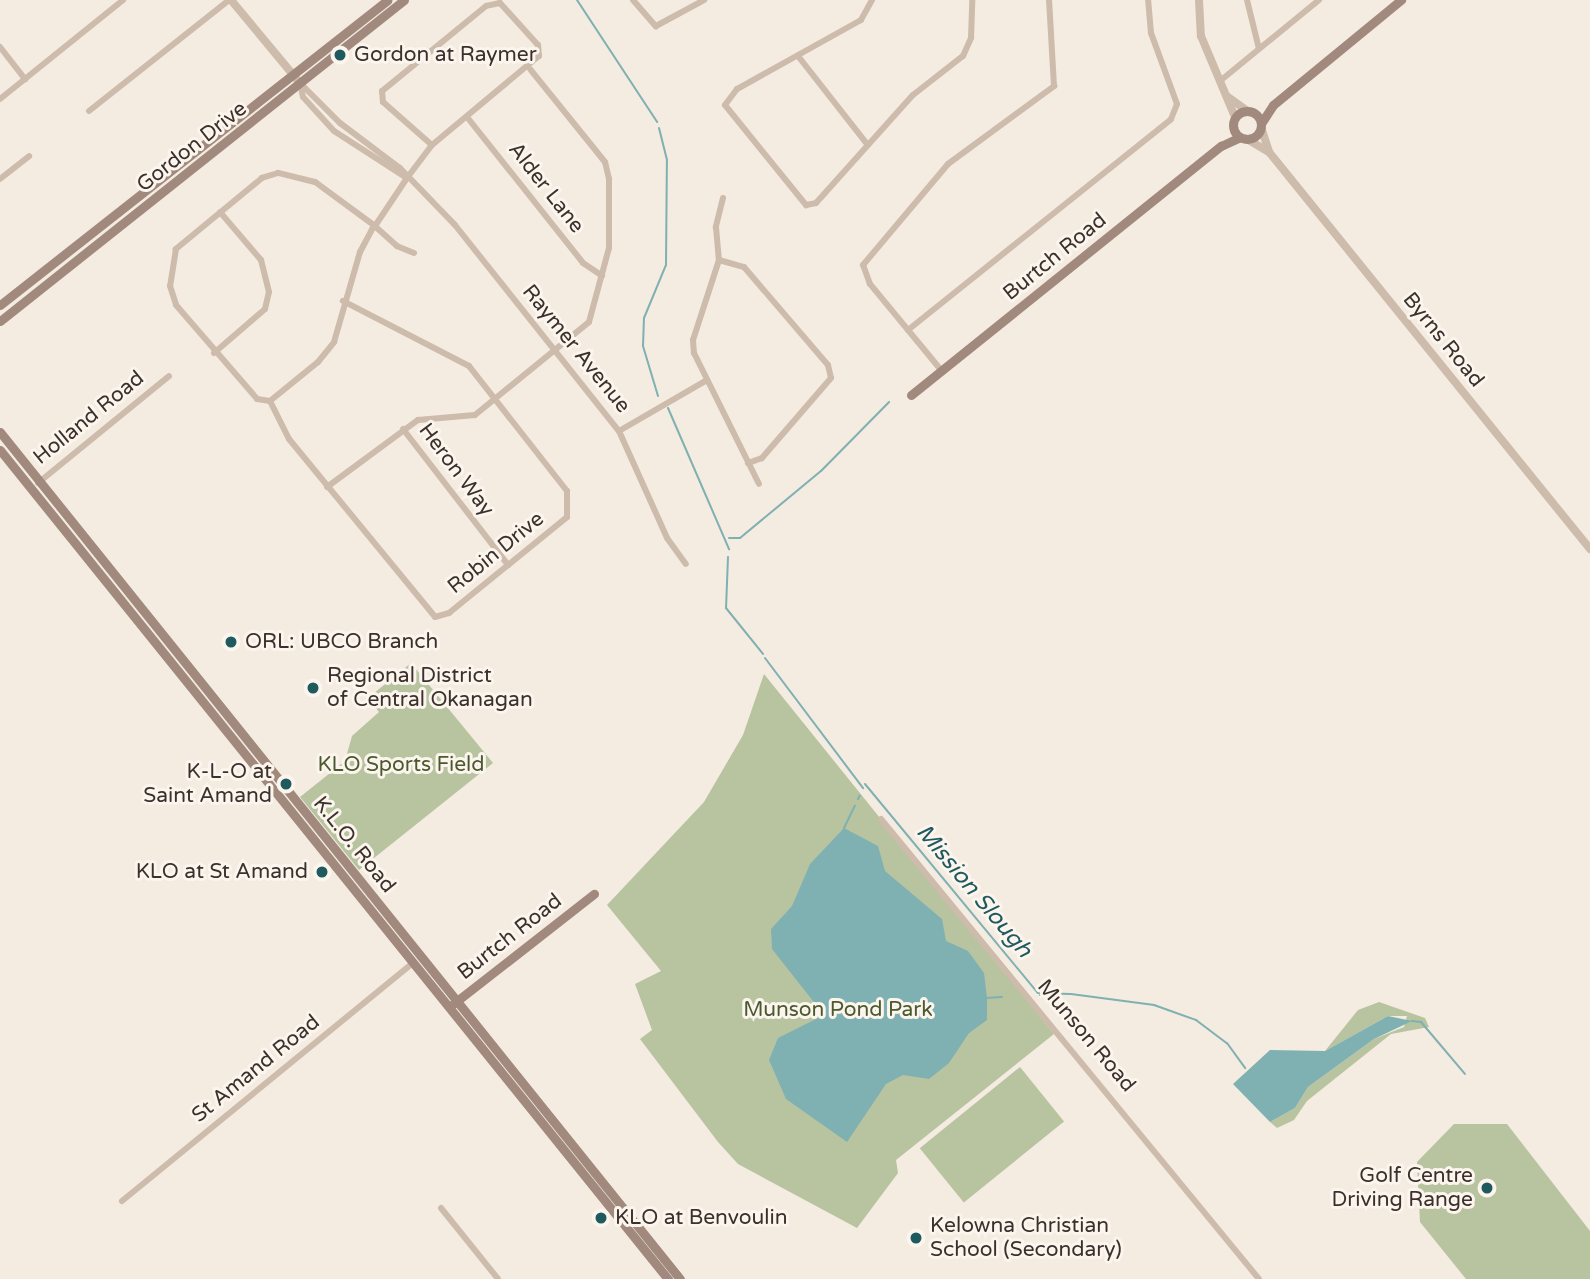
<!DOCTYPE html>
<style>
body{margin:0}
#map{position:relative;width:1590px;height:1279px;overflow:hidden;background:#f4ebe1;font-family:"Varela Round",sans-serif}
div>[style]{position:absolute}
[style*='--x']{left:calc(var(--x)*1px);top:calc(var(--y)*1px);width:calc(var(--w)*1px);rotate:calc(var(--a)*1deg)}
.green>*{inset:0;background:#b8c4a0;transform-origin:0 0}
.water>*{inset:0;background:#7fb0b2}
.stream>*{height:2px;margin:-1px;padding:0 1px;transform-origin:1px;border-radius:1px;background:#7fb0b2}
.minor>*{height:6px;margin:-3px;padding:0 3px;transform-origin:3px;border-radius:3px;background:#cdbbac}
.tertiary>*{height:8px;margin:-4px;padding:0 4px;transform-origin:4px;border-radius:4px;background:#cdbbac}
.secondary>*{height:9px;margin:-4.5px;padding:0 4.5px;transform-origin:4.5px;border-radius:4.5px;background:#a18a7d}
.secondary>.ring{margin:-4.5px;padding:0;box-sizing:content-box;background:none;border:9px solid #a18a7d;border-radius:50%}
.dots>*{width:19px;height:19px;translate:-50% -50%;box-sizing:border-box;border:4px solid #fbf5ee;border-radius:50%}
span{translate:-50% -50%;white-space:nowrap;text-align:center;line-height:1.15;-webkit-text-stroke:6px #fbf5ee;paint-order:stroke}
.poi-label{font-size:21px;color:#3b302b}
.left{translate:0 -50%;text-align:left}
.right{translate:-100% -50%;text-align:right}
.street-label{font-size:21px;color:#3b302b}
.park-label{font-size:21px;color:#4a5a2e}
.water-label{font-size:23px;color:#1f5a5e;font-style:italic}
</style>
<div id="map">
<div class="green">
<div style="clip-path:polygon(411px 663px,493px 763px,359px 870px,300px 797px,345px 761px,352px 736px,379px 712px,368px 698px)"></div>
<div style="clip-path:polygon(764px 674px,1054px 1034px,896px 1160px,898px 1173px,857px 1228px,738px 1164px,718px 1142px,640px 1039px,652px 1030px,635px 984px,661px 971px,607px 905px,704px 802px,743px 735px)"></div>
<div style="clip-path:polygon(1379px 1002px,1425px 1018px,1429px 1027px,1391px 1034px,1307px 1101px,1294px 1120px,1277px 1128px,1270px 1122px,1295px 1108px,1308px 1087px,1374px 1039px,1404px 1027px,1407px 1016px,1388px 1016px,1325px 1051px,1358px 1010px)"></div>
<div style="left:1020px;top:1067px;width:70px;height:129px;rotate:51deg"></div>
<div style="clip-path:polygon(1454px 1124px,1507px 1124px,1590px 1231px,1590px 1279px,1466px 1279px,1420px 1222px,1417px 1162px)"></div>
</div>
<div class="water">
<div style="clip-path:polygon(844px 828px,878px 846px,885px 871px,942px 919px,946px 941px,968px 951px,984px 973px,987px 998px,987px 1020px,969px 1033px,949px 1063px,929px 1079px,903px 1075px,886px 1084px,847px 1142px,786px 1099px,769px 1060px,778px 1038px,824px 1015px,772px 949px,771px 929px,792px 906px,810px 864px)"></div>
<div style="clip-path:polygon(1388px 1016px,1412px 1021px,1374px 1039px,1308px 1087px,1295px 1108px,1270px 1122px,1233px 1084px,1270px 1050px,1325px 1051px)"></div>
</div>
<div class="stream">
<div style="--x:577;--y:0;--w:146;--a:56.7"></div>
<div style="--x:658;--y:396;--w:52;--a:-106.7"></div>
<div style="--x:643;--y:346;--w:28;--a:-88"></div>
<div style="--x:644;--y:318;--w:57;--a:-67.5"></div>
<div style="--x:666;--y:265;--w:105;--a:-89.5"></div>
<div style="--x:667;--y:160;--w:33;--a:-104"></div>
<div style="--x:668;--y:408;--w:154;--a:66.6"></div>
<div style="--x:729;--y:538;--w:11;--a:0"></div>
<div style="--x:740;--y:538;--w:105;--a:-39.6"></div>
<div style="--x:821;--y:471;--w:97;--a:-45.4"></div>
<div style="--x:728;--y:557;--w:51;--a:92.2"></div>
<div style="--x:726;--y:608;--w:59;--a:51.2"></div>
<div style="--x:765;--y:658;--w:163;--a:53"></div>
<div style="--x:865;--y:784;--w:271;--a:50.4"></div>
<div style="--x:1038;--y:993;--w:32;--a:2"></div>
<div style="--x:858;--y:799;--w:4;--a:-63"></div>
<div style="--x:844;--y:828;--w:25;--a:-64"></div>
<div style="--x:1071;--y:994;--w:84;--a:7.5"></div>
<div style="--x:1154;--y:1005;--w:45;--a:19.7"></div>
<div style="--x:1196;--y:1020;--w:39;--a:37"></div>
<div style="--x:1227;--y:1043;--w:31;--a:54"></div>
<div style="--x:1040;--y:995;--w:15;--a:-4"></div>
<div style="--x:986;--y:998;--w:16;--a:-4"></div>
<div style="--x:1412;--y:1021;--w:9;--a:6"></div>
<div style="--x:1421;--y:1022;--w:68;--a:49.8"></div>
</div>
<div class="minor">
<div style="--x:633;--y:0;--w:35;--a:49"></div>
<div style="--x:656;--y:26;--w:55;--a:-28.4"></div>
<div style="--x:872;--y:0;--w:23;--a:119"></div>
<div style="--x:861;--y:20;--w:142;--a:150.9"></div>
<div style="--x:737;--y:89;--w:20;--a:127"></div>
<div style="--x:725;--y:105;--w:129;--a:51"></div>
<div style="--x:806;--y:205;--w:10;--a:-11"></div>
<div style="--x:816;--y:203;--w:145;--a:-48.1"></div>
<div style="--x:913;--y:95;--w:63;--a:-38"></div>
<div style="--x:963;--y:56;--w:20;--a:-66"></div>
<div style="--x:971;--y:38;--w:38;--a:-88"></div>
<div style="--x:1247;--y:0;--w:50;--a:76.2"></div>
<div style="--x:0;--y:47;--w:41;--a:52"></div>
<div style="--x:798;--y:56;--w:112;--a:51.9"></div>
<div style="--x:1220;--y:81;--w:128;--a:-39.3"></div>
<div style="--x:300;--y:83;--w:57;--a:45"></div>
<div style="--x:340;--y:123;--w:75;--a:36.9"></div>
<div style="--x:400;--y:168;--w:79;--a:46"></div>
<div style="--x:455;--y:225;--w:263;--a:51.5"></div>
<div style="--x:619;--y:431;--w:117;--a:65.8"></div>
<div style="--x:667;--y:538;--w:32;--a:54"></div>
<div style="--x:300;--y:83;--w:14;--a:78"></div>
<div style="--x:303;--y:97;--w:46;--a:47.6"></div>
<div style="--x:334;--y:131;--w:87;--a:32.8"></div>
<div style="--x:0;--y:99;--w:158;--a:-38.8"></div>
<div style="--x:89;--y:111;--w:179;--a:-38.4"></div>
<div style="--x:467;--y:117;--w:186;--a:51.5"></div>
<div style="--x:583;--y:263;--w:23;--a:34"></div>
<div style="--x:0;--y:179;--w:37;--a:-38"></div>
<div style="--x:723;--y:198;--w:30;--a:104"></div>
<div style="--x:716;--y:227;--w:33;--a:85"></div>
<div style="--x:719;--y:260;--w:84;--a:108"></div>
<div style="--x:693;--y:340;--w:13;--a:86"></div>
<div style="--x:694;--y:353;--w:146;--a:63.6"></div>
<div style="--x:414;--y:253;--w:18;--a:-158"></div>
<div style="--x:397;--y:246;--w:30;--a:-138"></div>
<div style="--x:375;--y:226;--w:74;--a:-143.7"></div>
<div style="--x:315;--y:182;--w:38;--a:-166"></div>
<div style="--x:278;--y:173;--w:17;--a:163"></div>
<div style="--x:262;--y:178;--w:112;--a:140.5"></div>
<div style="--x:176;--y:249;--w:37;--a:99"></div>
<div style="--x:170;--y:286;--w:20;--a:72"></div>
<div style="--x:176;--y:305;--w:124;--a:49.2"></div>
<div style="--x:257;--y:399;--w:13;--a:9"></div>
<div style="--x:270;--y:401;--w:62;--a:-39.1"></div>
<div style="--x:318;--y:362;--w:26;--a:-51"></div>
<div style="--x:334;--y:342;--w:94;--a:-73.9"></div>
<div style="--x:360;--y:252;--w:26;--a:-62"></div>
<div style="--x:372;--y:229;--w:4;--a:-45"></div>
<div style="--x:375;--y:226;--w:58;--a:-56.3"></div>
<div style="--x:407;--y:178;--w:41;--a:-52.9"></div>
<div style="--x:432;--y:145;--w:139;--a:-39.8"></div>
<div style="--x:539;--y:56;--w:11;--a:-95"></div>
<div style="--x:538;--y:45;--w:57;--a:-132.1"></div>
<div style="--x:500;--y:3;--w:14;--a:168"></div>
<div style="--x:486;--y:6;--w:134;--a:140.7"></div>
<div style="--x:382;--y:91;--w:11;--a:85"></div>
<div style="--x:383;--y:102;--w:65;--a:41.3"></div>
<div style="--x:719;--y:260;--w:26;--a:16"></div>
<div style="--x:744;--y:267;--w:129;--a:49.4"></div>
<div style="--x:828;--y:365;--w:13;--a:77"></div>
<div style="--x:831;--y:378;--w:106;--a:130.8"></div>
<div style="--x:762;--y:458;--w:15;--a:160"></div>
<div style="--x:908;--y:330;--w:337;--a:-38.7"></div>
<div style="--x:1171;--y:119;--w:16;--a:-68"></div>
<div style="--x:1177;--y:104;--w:76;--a:-110.1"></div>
<div style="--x:1151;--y:33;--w:33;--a:-95"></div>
<div style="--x:214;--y:353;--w:67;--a:-40.8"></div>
<div style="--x:265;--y:309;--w:17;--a:-77"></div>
<div style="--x:269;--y:292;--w:33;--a:-104"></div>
<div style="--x:261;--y:260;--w:63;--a:-130.5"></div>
<div style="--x:941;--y:370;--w:112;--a:-129.5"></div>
<div style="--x:870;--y:284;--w:20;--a:-110"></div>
<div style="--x:863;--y:265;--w:132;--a:-49.9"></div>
<div style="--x:948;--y:164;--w:132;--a:-36.3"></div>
<div style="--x:1054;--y:86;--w:86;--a:-93.3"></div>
<div style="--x:270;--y:401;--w:42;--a:63.4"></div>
<div style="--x:289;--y:439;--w:230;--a:50.6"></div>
<div style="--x:435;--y:617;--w:15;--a:-16"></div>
<div style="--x:449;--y:613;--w:152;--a:-39.1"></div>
<div style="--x:567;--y:517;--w:26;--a:-90"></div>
<div style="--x:567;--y:491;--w:159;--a:-128.1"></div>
<div style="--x:469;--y:366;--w:142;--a:-152.7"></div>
<div style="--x:403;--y:429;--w:172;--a:52.3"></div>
<div style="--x:619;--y:431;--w:102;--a:-30.1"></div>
<div style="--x:38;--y:483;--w:169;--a:-39.2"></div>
<div style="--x:327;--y:487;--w:113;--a:-36.4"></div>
<div style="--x:418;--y:420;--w:57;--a:-5"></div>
<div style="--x:475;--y:415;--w:147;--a:-39.2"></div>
<div style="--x:589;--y:322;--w:77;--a:-74.9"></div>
<div style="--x:609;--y:248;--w:69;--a:-90"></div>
<div style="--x:609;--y:179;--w:17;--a:-103"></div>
<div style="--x:605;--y:162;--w:119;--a:-128.9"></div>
<div style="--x:881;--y:819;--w:595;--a:50.59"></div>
<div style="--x:122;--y:1201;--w:376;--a:-39.3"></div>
<div style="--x:441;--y:1208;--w:91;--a:51.2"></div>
</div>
<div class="tertiary">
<div style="--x:231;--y:0;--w:108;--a:50.3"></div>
<div style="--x:1199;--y:0;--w:36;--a:87"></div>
<div style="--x:1201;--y:36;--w:88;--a:67.2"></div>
<div style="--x:1228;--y:97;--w:24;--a:36"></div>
<div style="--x:1261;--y:127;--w:26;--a:72"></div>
<div style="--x:1269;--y:152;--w:511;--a:51.04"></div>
<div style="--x:1247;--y:139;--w:26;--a:31"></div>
</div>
<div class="secondary">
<div class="ring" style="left:1233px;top:111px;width:19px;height:19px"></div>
<div style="--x:1262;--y:122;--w:20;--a:-57"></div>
<div style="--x:1273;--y:105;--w:166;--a:-39.4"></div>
<div style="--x:0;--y:305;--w:493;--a:-38.2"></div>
<div style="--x:0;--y:321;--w:516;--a:-38.47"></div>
<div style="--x:911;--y:395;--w:398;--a:-38.8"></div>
<div style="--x:1221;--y:146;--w:21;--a:-25"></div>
<div style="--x:0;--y:432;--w:1086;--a:51.24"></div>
<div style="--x:0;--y:450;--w:1065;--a:51.14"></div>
<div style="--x:453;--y:1004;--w:179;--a:-38"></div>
</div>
<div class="dots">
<div style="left:340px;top:55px;background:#1f5a5e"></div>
<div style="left:231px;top:642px;background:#1f5a5e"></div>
<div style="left:313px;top:688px;background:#1f5a5e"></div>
<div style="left:286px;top:784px;background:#1f5a5e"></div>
<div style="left:322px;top:872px;background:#1f5a5e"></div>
<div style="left:1487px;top:1188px;background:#1f5a5e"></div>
<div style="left:601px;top:1218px;background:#1f5a5e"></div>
<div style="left:916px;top:1238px;background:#1f5a5e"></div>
</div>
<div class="poi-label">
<span class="left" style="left:354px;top:55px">Gordon at Raymer</span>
<span class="left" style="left:245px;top:642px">ORL: UBCO Branch</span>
<span class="left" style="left:327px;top:688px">Regional District<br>of Central Okanagan</span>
<span class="right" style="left:272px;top:784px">K-L-O at<br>Saint Amand</span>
<span class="right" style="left:308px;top:872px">KLO at St Amand</span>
<span class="right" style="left:1473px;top:1188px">Golf Centre<br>Driving Range</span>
<span class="left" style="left:615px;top:1218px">KLO at Benvoulin</span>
<span class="left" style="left:930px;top:1238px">Kelowna Christian<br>School (Secondary)</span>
</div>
<div class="street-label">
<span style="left:192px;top:147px;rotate:-38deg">Gordon Drive</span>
<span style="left:546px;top:188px;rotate:52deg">Alder Lane</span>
<span style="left:1055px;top:257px;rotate:-39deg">Burtch Road</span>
<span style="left:1443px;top:340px;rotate:51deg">Byrns Road</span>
<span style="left:576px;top:349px;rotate:51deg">Raymer Avenue</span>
<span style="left:89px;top:418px;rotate:-39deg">Holland Road</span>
<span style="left:456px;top:470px;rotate:53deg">Heron Way</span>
<span style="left:496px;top:553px;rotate:-39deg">Robin Drive</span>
<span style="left:354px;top:845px;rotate:51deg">K.L.O. Road</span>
<span style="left:510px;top:937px;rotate:-38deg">Burtch Road</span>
<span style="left:1086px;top:1036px;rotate:50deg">Munson Road</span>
<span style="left:256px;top:1069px;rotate:-39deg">St Amand Road</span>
</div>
<div class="park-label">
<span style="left:401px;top:765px">KLO Sports Field</span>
<span style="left:838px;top:1010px">Munson Pond Park</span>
</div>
<div class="water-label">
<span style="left:974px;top:891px;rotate:50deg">Mission Slough</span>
</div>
</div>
